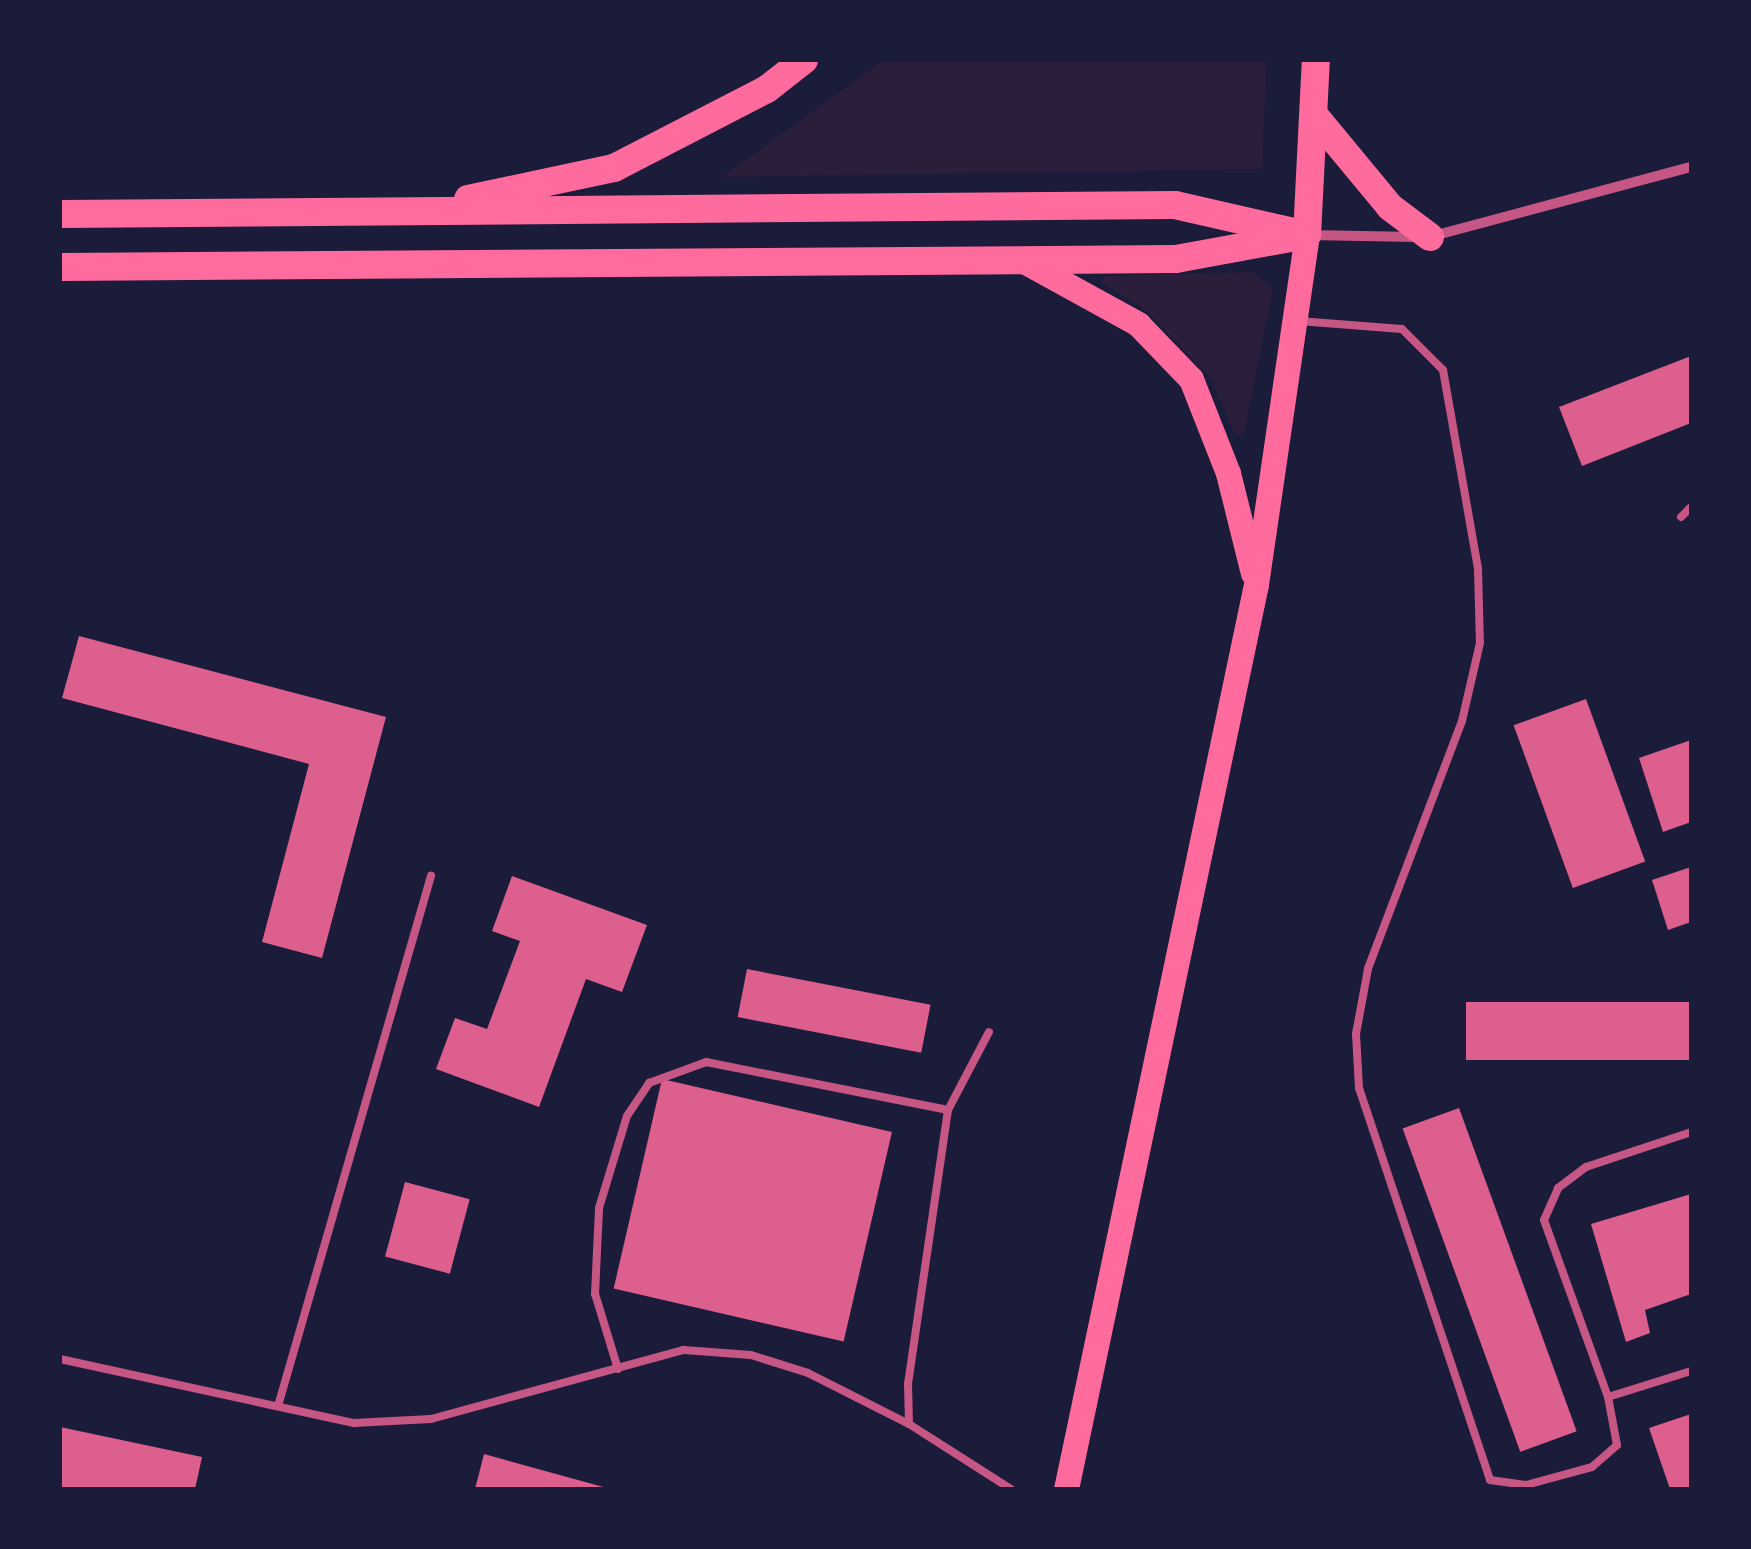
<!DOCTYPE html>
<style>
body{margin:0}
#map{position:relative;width:1751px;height:1549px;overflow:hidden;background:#1b1b3a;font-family:"Sofia Sans Condensed",sans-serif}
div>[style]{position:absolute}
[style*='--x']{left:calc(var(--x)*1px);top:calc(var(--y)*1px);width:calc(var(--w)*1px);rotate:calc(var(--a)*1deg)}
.green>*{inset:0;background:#2a1e3b}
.building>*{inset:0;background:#dd5f8e;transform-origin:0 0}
.service>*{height:8px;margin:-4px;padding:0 4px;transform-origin:4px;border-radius:4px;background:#c65784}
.minor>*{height:10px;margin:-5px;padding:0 5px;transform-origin:5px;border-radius:5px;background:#c65784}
.primary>*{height:25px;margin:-12.5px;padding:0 12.5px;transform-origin:12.5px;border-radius:12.5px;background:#ff6b9d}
.trunk>*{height:28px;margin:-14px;padding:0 14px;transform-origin:14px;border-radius:14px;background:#ff6b9d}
span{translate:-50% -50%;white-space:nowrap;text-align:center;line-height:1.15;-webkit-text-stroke:10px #1b1b3a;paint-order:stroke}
.frame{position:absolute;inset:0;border:62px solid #1b1b3a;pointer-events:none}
</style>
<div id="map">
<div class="green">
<div style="clip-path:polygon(884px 60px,1267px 60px,1262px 169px,722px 177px)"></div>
<div style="clip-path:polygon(1252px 272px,1273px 288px,1244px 433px,1236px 436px,1210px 378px,1147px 311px,1102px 283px,1105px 276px)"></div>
</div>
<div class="building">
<div style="clip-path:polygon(1691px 356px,1691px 423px,1582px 466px,1559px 407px)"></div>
<div style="clip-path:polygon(79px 636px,386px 717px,322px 958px,262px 942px,309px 764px,62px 698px)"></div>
<div style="left:1586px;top:699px;width:173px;height:77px;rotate:70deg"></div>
<div style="clip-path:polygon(1691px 740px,1691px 822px,1663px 832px,1639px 758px)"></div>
<div style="clip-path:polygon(1691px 867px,1691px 922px,1668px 930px,1652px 880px)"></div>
<div style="clip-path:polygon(512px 876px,647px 925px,622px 992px,586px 979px,539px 1107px,436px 1069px,455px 1018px,487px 1029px,520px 941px,492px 931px)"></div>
<div style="left:747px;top:969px;width:187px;height:49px;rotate:11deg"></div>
<div style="left:1691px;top:1002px;width:58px;height:225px;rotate:90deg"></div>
<div style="left:662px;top:1079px;width:236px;height:215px;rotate:13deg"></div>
<div style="left:1459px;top:1108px;width:344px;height:60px;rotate:70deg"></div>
<div style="left:405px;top:1182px;width:67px;height:77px;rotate:15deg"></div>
<div style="clip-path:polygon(1691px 1194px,1691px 1294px,1645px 1310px,1650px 1333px,1626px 1342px,1591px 1224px)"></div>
<div style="clip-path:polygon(1691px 1414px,1691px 1489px,1670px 1489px,1649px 1428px)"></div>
<div style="clip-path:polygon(60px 1427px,202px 1457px,195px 1489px,60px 1489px)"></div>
<div style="clip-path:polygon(484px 1454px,607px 1488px,607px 1489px,475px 1489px)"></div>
</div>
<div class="service">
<div style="--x:1299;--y:321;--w:103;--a:4.4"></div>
<div style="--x:1402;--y:329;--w:58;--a:45"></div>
<div style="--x:1443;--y:370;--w:202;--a:80"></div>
<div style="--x:1478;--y:569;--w:74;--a:88.5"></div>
<div style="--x:1480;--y:643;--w:80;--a:103"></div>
<div style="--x:1462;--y:721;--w:265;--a:110.8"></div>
<div style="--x:1368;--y:969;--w:66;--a:100.5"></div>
<div style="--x:1356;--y:1034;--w:54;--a:86.8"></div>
<div style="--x:1359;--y:1088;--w:413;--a:71.5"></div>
<div style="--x:1490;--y:1480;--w:36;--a:8"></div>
<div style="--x:1526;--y:1485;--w:68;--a:-15.3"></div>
<div style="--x:1592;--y:1467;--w:33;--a:-41"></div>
<div style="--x:1617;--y:1445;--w:49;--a:-100.6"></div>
<div style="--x:1608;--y:1397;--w:188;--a:-109.9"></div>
<div style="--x:1544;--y:1220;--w:35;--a:-66"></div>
<div style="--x:1558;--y:1188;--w:35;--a:-37"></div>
<div style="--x:1586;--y:1167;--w:111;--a:-18.4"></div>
<div style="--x:1681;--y:517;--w:14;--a:-45"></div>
<div style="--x:60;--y:1359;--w:301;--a:12.3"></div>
<div style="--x:354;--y:1423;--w:77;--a:-3"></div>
<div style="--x:431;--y:1419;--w:262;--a:-15.3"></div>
<div style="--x:684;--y:1350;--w:67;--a:4.3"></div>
<div style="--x:751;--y:1355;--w:60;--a:17.5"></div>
<div style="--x:808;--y:1373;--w:113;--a:26.8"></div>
<div style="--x:909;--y:1424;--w:121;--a:32.5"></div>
<div style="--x:618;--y:1369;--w:78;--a:-107"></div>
<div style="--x:595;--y:1294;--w:86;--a:-87.3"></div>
<div style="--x:599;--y:1208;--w:96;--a:-73.1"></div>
<div style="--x:627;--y:1116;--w:40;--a:-56"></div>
<div style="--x:649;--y:1083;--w:61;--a:-20.2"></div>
<div style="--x:706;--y:1062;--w:247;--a:11.2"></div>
<div style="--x:1608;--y:1397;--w:87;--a:-17.4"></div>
<div style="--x:278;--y:1406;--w:552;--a:-73.9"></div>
<div style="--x:909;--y:1424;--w:40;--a:-91.4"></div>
<div style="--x:908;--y:1384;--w:277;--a:-81.7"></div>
<div style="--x:948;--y:1110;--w:88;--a:-62.3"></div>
</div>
<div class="minor">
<div style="--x:1308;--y:235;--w:108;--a:1.1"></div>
<div style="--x:1433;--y:236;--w:267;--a:-15"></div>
</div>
<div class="primary">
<div style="--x:1020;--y:259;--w:135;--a:28.8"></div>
<div style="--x:1138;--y:324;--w:76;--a:46.1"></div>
<div style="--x:1191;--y:379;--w:101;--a:68.5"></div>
<div style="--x:1228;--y:473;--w:103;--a:76"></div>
<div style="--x:1066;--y:1489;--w:925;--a:-78.14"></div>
<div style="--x:1256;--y:584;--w:353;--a:-81.7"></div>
</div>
<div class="trunk">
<div style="--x:1314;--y:115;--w:119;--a:50.4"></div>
<div style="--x:1390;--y:207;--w:50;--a:36.9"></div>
<div style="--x:468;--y:199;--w:149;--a:-12"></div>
<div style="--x:614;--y:168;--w:172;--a:-27.3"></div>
<div style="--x:767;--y:89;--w:47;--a:-38.1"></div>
<div style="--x:60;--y:214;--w:1115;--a:-0.46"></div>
<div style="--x:1175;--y:205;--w:135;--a:12.8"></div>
<div style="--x:1307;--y:235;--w:175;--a:-87.1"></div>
<div style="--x:60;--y:267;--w:1116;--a:-0.41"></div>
<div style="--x:1176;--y:259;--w:122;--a:-10.4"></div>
</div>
<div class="frame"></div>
</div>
